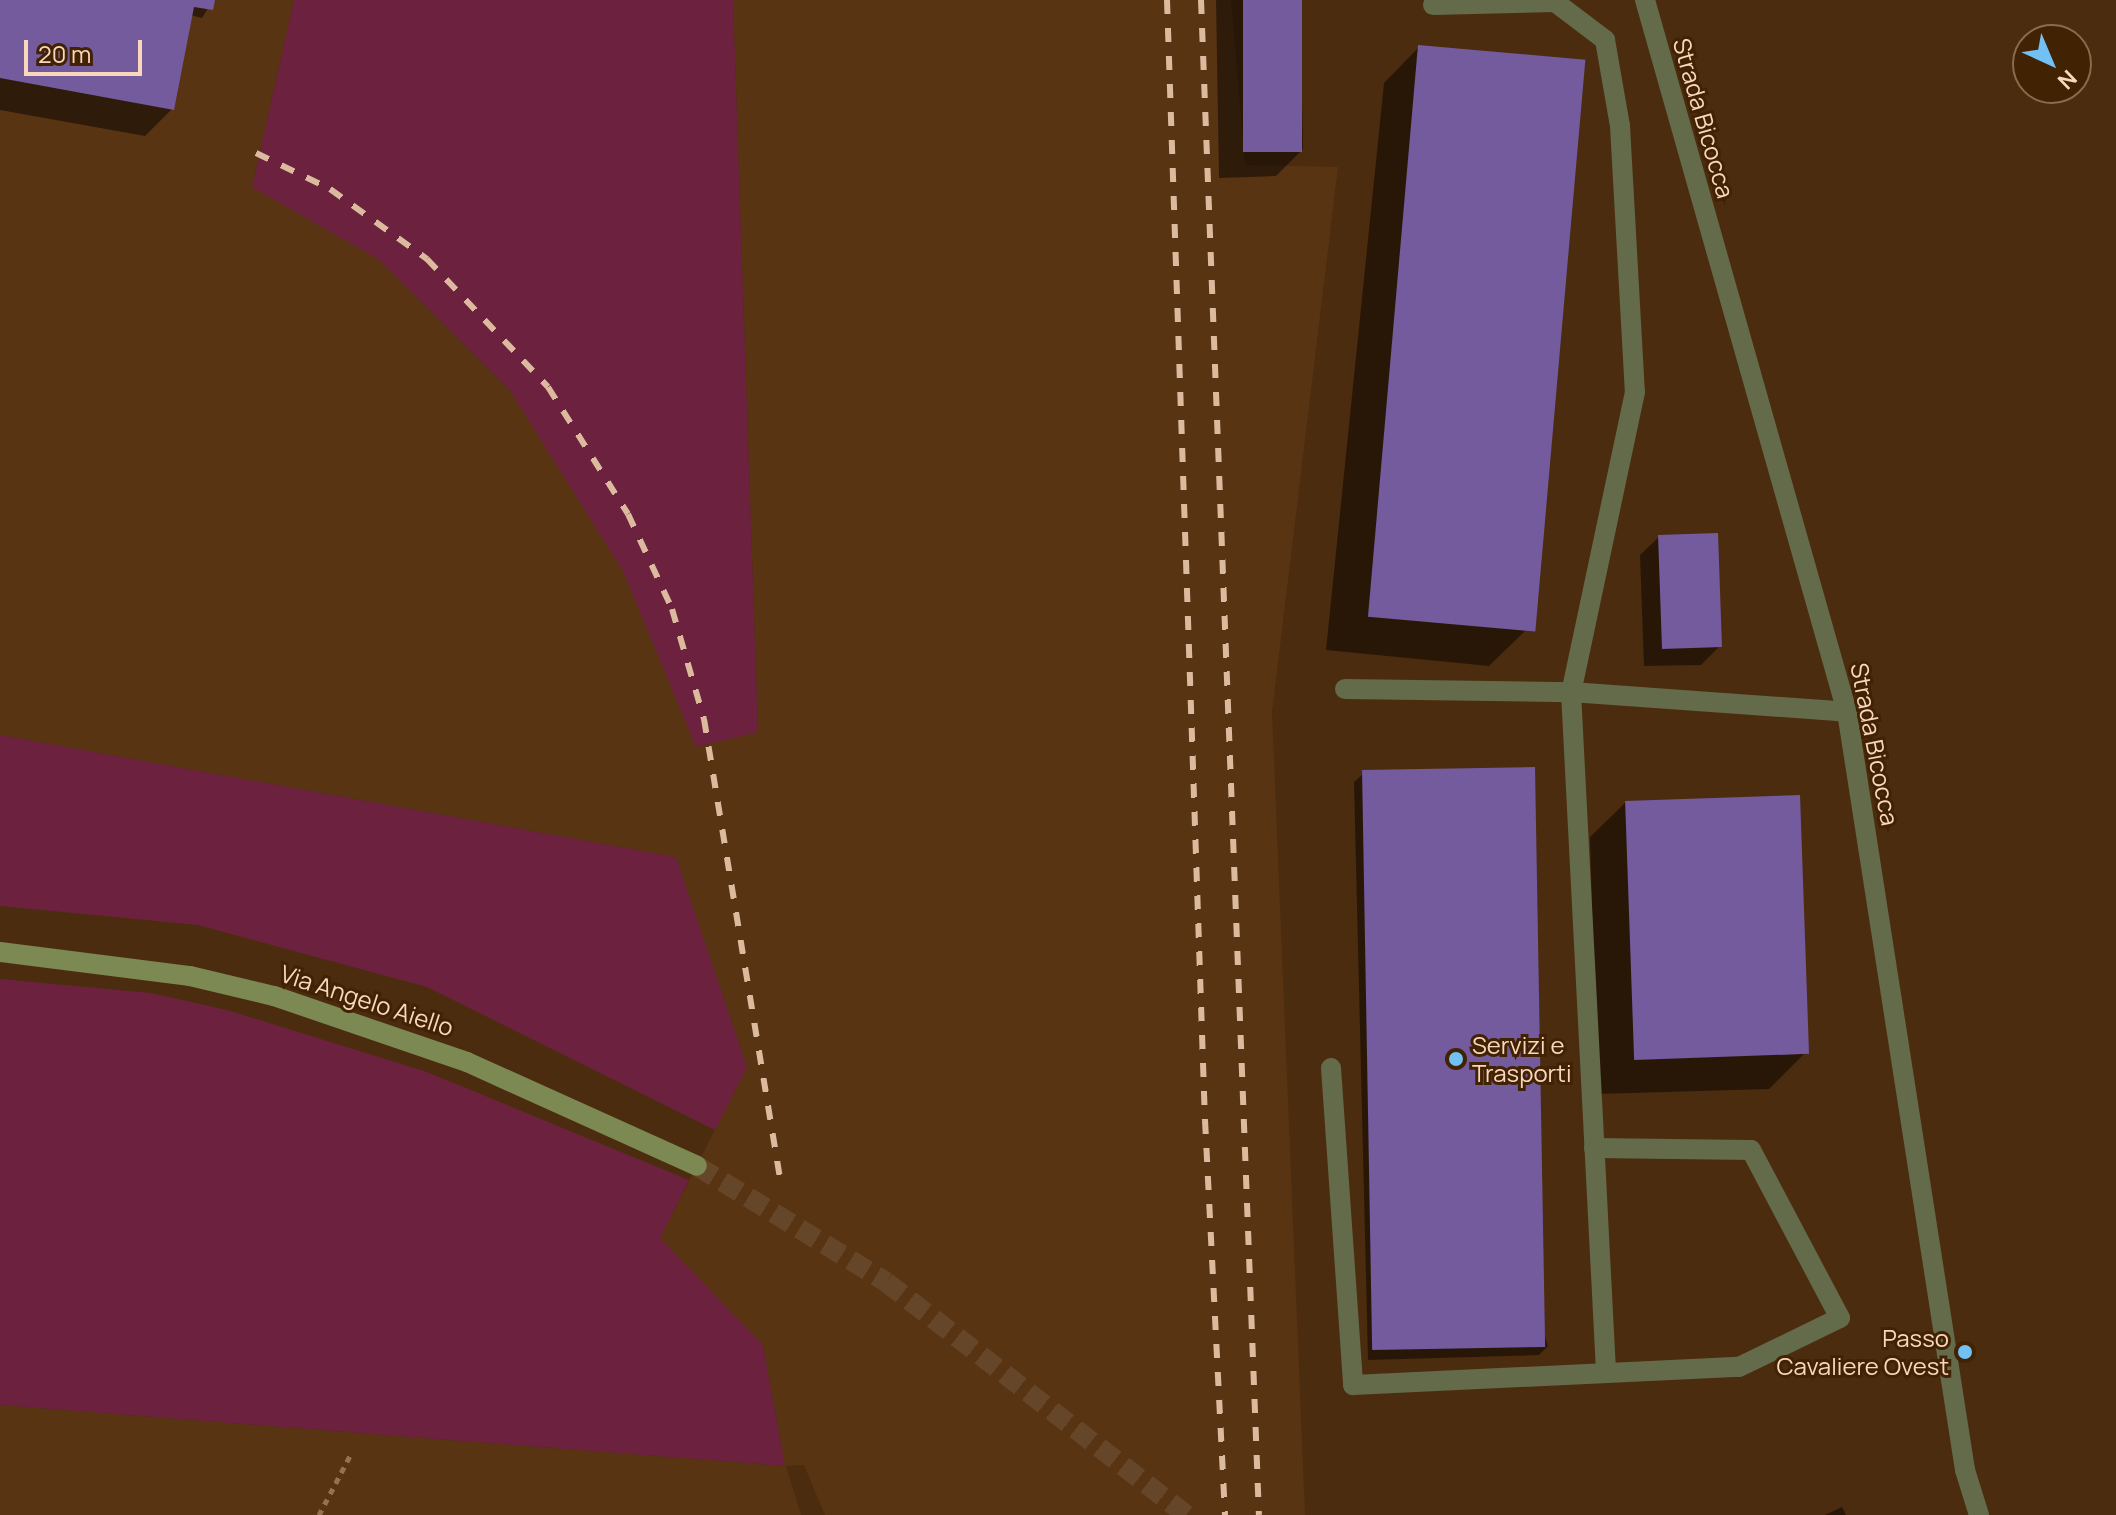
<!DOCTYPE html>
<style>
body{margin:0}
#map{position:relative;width:2116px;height:1515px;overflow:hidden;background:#4c2c0e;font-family:Manrope,sans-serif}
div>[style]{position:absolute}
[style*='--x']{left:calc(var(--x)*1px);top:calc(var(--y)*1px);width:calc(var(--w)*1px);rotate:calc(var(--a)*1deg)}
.built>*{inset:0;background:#593413}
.green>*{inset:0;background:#6c223f}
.shadow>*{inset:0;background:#0007}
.building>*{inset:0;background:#735b9e;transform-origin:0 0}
.secondary-tunnel>*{height:20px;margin-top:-10px;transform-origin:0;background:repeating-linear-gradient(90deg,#664628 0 20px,transparent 0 30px)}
.path>*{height:5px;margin-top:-2.5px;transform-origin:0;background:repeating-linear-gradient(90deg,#927154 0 6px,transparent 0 12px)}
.lane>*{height:20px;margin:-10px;padding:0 10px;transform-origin:10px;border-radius:10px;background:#636b4a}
.street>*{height:20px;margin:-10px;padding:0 10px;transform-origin:10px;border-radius:10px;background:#636b4a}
.secondary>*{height:20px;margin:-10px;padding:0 10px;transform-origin:10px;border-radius:10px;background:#7c8953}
.rail>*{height:6px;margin-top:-3px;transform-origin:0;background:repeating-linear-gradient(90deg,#dcba9e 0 14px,transparent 0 28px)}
.dots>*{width:22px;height:22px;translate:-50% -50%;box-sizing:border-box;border:4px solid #412203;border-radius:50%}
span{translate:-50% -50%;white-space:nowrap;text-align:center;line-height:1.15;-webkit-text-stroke:6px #412203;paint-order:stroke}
.street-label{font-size:24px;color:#fad7bc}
.poi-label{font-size:24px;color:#fad7bc}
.left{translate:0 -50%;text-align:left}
.right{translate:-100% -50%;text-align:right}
.north{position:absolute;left:2012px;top:24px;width:80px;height:80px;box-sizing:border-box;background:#412203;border:2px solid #8b6a4d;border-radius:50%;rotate:136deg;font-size:22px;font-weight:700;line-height:32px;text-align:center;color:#fad7bc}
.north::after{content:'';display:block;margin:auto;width:28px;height:36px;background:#72c1f5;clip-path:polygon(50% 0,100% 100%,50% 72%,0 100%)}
.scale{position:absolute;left:24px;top:40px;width:118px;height:36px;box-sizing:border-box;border:4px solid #fad7bc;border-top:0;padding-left:10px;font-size:24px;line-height:28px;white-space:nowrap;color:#fad7bc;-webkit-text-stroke:6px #412203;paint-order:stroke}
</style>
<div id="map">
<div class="built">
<div style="clip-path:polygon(0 0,294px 0,252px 187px,378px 259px,509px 389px,623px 571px,697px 747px,758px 731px,733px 0,1231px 0,1245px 165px,1338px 167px,1272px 712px,1305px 1515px,825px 1515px,804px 1465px,786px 1466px,801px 1515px,0 1515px,0 1405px,785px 1466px,763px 1345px,660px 1238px,747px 1067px,676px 857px,0 735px)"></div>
</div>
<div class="green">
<div style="clip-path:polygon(294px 0,733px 0,758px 732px,696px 747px,623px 571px,509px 389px,378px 259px,252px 187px)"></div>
<div style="clip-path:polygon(0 735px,676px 857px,747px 1067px,715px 1130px,427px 987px,198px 925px,0 906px)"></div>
<div style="clip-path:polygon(0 979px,151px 993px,227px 1010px,427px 1072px,689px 1180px,660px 1238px,763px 1345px,785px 1466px,0 1405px)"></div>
</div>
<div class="shadow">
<div style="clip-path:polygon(0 0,213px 0,202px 18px,190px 15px,172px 109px,145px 136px,0 110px)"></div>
<div style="clip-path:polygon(1216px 0,1300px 0,1303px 149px,1276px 176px,1219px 178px)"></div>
<div style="clip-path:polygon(1419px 47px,1525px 631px,1489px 666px,1326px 650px,1384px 83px)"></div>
<div style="clip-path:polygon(1659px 537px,1719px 647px,1701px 665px,1644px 666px,1640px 555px)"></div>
<div style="clip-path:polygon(1363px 774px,1548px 1346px,1539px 1355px,1368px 1360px,1354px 782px)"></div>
<div style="clip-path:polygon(1626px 802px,1805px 1053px,1769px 1089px,1597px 1094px,1590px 837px)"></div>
<div style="clip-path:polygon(1842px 1507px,1846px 1515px,1825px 1515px)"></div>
</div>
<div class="building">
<div style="clip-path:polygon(0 0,215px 0,213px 10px,194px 7px,174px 110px,0 78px)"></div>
<div style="left:1243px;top:0;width:59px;height:152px"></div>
<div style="left:1418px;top:45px;width:168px;height:574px;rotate:5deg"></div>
<div style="left:1718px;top:533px;width:114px;height:60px;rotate:88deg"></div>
<div style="left:1535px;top:767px;width:580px;height:173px;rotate:89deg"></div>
<div style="left:1800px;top:795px;width:259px;height:175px;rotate:88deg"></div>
</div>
<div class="secondary-tunnel">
<div style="--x:697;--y:1166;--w:222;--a:31.5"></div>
<div style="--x:886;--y:1282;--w:380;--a:37.8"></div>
</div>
<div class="path">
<div style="--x:319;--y:1515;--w:71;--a:-62.4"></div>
</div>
<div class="lane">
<div style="--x:1433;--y:5;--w:122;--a:-1.4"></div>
<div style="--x:1555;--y:2;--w:63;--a:37.2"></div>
<div style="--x:1605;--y:40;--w:87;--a:80.1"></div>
<div style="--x:1620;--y:126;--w:266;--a:86.8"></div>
<div style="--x:1635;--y:392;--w:307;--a:102"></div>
<div style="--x:1571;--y:692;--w:681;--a:87.05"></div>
<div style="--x:1345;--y:689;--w:226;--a:0.8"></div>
<div style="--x:1571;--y:692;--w:277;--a:4.1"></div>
<div style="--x:1331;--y:1068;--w:318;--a:86"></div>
<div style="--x:1353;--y:1385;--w:386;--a:-2.7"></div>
<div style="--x:1739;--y:1367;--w:112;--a:-25.9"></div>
<div style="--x:1840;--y:1318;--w:190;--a:-117.9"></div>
<div style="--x:1751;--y:1150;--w:157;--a:-179.3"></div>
</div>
<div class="street">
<div style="--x:1645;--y:0;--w:740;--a:74.16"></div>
<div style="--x:1847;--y:712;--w:767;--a:81.15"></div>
<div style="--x:1965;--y:1470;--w:47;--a:72.7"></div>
</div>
<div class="secondary">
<div style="--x:0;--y:952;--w:192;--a:7.2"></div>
<div style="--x:190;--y:976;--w:86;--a:13.4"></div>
<div style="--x:274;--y:996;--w:204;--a:18.9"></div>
<div style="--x:467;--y:1062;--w:252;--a:24.3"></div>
</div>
<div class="rail">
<div style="--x:1167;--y:0;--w:1121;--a:88.06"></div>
<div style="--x:1205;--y:1120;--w:396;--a:87.1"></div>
<div style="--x:1201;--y:0;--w:1516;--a:87.81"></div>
<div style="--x:256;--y:153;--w:82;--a:25.9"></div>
<div style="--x:330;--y:189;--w:120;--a:35.8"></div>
<div style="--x:427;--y:259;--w:176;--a:46.6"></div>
<div style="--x:548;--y:387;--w:150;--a:57.8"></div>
<div style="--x:628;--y:514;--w:105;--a:65.1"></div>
<div style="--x:672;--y:609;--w:115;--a:73.8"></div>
<div style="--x:704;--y:719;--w:473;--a:80.6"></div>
</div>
<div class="dots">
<div style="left:1456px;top:1059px;background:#72c1f5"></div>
<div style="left:1965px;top:1352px;background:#72c1f5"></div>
</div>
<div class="street-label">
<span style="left:1704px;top:118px;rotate:74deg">Strada Bicocca</span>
<span style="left:1875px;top:744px;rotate:79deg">Strada Bicocca</span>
<span style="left:367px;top:1000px;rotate:18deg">Via Angelo Aiello</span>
</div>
<div class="poi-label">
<span class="left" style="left:1472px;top:1059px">Servizi e<br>Trasporti</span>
<span class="right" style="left:1949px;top:1352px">Passo<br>Cavaliere Ovest</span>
</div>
<div class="north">N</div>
<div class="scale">20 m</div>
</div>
